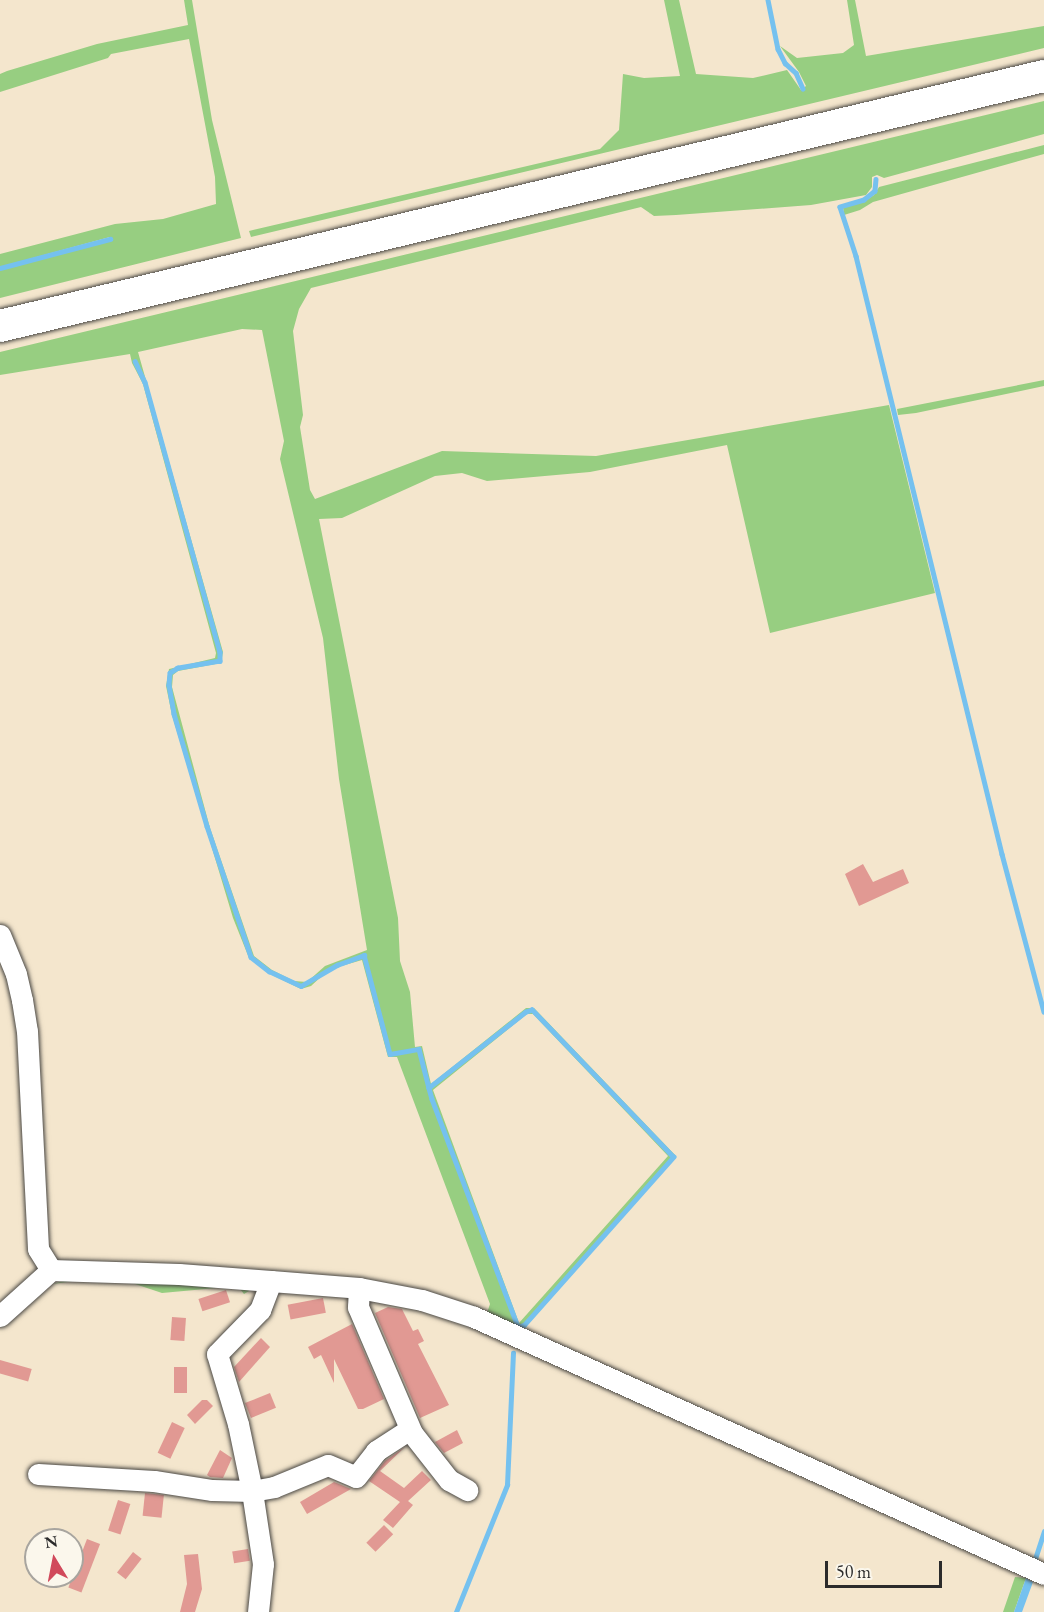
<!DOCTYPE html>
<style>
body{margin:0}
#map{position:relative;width:1044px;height:1612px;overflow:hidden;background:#f4e6cd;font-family:"EB Garamond",serif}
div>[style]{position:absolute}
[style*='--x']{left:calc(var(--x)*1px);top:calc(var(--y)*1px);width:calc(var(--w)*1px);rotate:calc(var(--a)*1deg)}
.green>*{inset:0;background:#97ce81}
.water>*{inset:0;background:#75c1ef}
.stream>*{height:4.5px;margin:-2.25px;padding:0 2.25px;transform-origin:2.25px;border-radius:2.25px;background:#75c1ef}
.building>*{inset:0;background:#e19993;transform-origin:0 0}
.roads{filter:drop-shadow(0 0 2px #494743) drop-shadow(0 0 2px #494743)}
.minor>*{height:21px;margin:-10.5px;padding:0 10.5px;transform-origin:10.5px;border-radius:10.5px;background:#fff}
.highway>*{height:32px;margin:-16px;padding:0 16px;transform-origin:16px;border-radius:16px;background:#fff}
span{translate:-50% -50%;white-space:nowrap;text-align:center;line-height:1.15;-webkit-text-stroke:6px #fbf7ec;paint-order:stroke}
.north{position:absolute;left:24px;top:1528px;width:60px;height:60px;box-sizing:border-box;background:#fbf7ec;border:2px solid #a8a59f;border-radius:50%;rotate:350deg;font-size:16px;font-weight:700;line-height:24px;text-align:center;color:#2b2b2b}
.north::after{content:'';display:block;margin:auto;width:21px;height:27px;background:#d1495b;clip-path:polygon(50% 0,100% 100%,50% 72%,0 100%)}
.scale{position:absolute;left:825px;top:1561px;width:117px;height:27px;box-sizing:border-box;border:3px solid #2b2b2b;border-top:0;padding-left:8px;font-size:18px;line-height:21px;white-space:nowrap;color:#2b2b2b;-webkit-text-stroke:4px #fbf7ec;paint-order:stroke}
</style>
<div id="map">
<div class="green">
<div style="clip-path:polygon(184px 0,192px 0,212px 120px,241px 238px,0 298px,0 269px,111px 239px,110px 237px,0 267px,0 254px,115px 224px,163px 219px,216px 204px,215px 177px,189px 39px,111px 54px,108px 58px,0 92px,0 74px,7px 71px,97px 44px,188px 25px)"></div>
<div style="clip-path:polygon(664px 0,679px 0,696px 74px,753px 78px,787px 70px,801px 90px,806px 86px,799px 72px,780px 46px,797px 58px,843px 53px,854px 45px,847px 0,855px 0,866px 56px,1044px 26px,1044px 48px,251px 237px,249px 231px,600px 149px,619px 130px,623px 74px,644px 78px,680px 76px)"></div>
<div style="clip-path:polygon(evenodd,1044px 101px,1044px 134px,884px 178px,877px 175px,872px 177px,872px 187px,866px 195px,811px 205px,676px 215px,654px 216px,641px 207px,311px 288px,299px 309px,293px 331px,303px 415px,300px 427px,310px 490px,315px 499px,442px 451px,596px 456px,889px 405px,935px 593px,770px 633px,727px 445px,590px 472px,487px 481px,462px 473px,435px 476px,342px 518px,319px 519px,398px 918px,400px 961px,410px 992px,415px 1047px,422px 1046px,431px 1084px,526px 1008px,534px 1008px,675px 1155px,520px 1332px,487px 1313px,490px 1304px,397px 1057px,388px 1057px,362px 960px,338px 967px,324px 974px,311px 986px,301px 989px,270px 974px,249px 958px,233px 918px,172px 715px,166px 686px,169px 669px,215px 658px,216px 653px,143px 384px,132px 363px,130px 354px,0 375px,0 352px,1044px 101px,242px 329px,262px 330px,284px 441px,280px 459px,323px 638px,339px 779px,367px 950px,325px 966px,307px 982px,294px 981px,272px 970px,254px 956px,210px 828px,172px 687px,173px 675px,178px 671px,221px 663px,223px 652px,138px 352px,242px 329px,1044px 101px,527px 1014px,533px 1014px,668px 1156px,519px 1323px,433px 1090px,527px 1014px)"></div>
<div style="clip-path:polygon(1044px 145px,1044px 154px,873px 202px,860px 210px,844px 215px,843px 207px,865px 201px,874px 195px,879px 187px)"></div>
<div style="clip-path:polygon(1044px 380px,1044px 386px,916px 413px,898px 415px,897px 409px)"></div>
<div style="clip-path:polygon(70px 1279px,246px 1287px,249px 1291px,244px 1294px,240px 1289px,227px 1287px,162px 1293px,132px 1283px,74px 1281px,53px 1284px)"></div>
<div style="clip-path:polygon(1015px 1577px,1026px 1578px,1014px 1612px,1003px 1612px)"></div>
</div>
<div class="water">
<div style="clip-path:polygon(1026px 1578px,1033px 1582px,1022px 1612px,1014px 1612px)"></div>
</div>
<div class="stream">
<div style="--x:768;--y:0;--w:50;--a:78.5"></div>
<div style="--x:778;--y:49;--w:16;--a:63"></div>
<div style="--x:785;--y:63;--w:15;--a:42"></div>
<div style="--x:796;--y:73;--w:17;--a:66"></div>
<div style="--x:876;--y:179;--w:12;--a:95"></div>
<div style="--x:875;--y:191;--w:14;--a:141"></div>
<div style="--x:864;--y:200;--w:25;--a:164"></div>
<div style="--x:840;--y:207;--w:52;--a:71.9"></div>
<div style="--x:856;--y:256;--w:616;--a:76.28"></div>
<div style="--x:1002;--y:854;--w:163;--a:75.1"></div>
<div style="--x:0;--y:268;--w:114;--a:-14.8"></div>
<div style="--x:135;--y:361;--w:23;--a:65"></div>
<div style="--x:145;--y:382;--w:280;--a:74.5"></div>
<div style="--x:220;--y:652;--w:9;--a:90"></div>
<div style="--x:220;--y:661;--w:43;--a:170.5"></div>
<div style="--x:178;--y:668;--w:9;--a:148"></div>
<div style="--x:170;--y:673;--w:12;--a:95"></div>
<div style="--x:169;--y:685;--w:29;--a:80"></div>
<div style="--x:174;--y:714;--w:117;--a:73.6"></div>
<div style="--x:207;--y:826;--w:138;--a:71.4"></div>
<div style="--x:251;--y:957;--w:23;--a:38"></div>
<div style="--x:269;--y:971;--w:35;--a:25"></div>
<div style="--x:301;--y:986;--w:42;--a:-30.3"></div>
<div style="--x:337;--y:965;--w:29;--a:-20"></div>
<div style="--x:364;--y:955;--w:102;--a:75.3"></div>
<div style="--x:390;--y:1054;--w:29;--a:-10"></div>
<div style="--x:419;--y:1049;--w:40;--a:75.6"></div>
<div style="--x:429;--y:1088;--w:11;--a:75"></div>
<div style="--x:432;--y:1099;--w:244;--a:69.3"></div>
<div style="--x:518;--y:1327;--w:6;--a:-18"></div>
<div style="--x:524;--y:1325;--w:225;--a:-48.4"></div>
<div style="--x:673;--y:1157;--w:204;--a:-133.8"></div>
<div style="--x:532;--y:1010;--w:6;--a:162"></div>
<div style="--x:526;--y:1012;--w:123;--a:141.9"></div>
<div style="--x:1034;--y:1562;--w:32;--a:-72"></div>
<div style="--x:456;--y:1612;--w:137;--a:-68.1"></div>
<div style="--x:507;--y:1485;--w:132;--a:-87.4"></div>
</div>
<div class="building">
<div style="clip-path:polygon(863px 864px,873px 882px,903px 869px,909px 883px,859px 906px,845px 874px)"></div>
<div style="left:226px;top:1290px;width:13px;height:29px;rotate:72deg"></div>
<div style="left:323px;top:1298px;width:15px;height:36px;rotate:79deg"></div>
<div style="clip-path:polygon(388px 1307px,402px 1309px,413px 1331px,418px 1329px,424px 1341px,418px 1344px,449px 1405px,420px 1418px,375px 1313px)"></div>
<div style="left:172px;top:1317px;width:14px;height:23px;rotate:4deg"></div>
<div style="clip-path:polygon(352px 1324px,384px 1399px,363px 1409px,358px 1409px,334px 1359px,334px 1383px,321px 1355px,314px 1359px,308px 1347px)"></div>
<div style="clip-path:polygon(261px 1338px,270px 1347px,239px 1382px,234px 1367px)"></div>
<div style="left:0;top:1360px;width:33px;height:13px;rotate:16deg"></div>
<div style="left:174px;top:1367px;width:13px;height:26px"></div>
<div style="left:270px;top:1393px;width:16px;height:27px;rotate:68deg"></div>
<div style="clip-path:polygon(202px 1400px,207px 1400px,213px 1406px,195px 1424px,187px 1415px)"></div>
<div style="left:172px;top:1422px;width:14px;height:34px;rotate:25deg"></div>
<div style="clip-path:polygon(457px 1430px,463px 1443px,444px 1453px,435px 1442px)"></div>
<div style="clip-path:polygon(405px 1447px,380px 1471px,404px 1488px,422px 1471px,431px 1480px,408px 1501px,413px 1505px,393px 1528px,383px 1520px,400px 1502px,369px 1481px,385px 1461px)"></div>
<div style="clip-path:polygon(220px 1450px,232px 1458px,223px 1478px,210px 1477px,207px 1475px)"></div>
<div style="clip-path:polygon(334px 1482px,351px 1489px,307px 1514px,300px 1502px)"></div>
<div style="left:145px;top:1493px;width:19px;height:23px;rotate:6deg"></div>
<div style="left:118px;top:1500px;width:13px;height:32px;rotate:18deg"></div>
<div style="left:384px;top:1525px;width:13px;height:25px;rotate:45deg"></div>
<div style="left:87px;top:1539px;width:14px;height:52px;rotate:21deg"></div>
<div style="left:248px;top:1549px;width:12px;height:16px;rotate:81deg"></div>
<div style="left:133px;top:1552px;width:11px;height:26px;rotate:38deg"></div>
<div style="clip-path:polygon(198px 1554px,202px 1589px,195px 1612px,180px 1612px,187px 1584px,184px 1555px)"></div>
</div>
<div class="roads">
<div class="minor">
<div style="--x:0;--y:935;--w:42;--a:67.7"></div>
<div style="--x:16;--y:974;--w:27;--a:77"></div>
<div style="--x:22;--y:1000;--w:31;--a:81"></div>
<div style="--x:27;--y:1031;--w:218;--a:87.1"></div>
<div style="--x:38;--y:1249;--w:25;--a:58"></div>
<div style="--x:51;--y:1270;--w:128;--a:1.8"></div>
<div style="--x:179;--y:1274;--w:92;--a:4.4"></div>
<div style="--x:271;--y:1281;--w:88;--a:4.5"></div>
<div style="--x:359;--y:1288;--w:64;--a:10.8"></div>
<div style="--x:422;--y:1300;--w:55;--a:18.1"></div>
<div style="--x:474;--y:1317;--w:625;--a:24.27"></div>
<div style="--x:359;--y:1288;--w:19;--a:93"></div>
<div style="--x:358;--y:1307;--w:137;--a:66.8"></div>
<div style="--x:412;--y:1433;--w:60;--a:51.8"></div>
<div style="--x:449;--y:1480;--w:21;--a:29"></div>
<div style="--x:0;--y:1316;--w:69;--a:-42"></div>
<div style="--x:38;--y:1474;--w:116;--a:3.5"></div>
<div style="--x:154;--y:1481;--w:59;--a:8.8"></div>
<div style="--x:212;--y:1490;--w:40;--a:1.4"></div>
<div style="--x:252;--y:1491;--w:22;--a:-10"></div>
<div style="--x:274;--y:1487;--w:58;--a:-22.2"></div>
<div style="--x:328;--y:1465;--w:30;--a:23"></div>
<div style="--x:356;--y:1477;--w:33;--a:-52"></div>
<div style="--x:376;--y:1451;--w:40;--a:-32.9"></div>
<div style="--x:258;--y:1612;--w:48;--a:-84.1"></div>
<div style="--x:263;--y:1564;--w:74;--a:-98.6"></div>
<div style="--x:252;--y:1491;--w:68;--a:-101.8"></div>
<div style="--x:238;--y:1424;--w:73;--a:-106.7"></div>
<div style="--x:217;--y:1354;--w:62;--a:-45.7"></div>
<div style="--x:260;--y:1310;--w:31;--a:-69"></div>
</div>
<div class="highway">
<div style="--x:0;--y:326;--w:1074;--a:-13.47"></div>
</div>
</div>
<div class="north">N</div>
<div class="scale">50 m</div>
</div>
